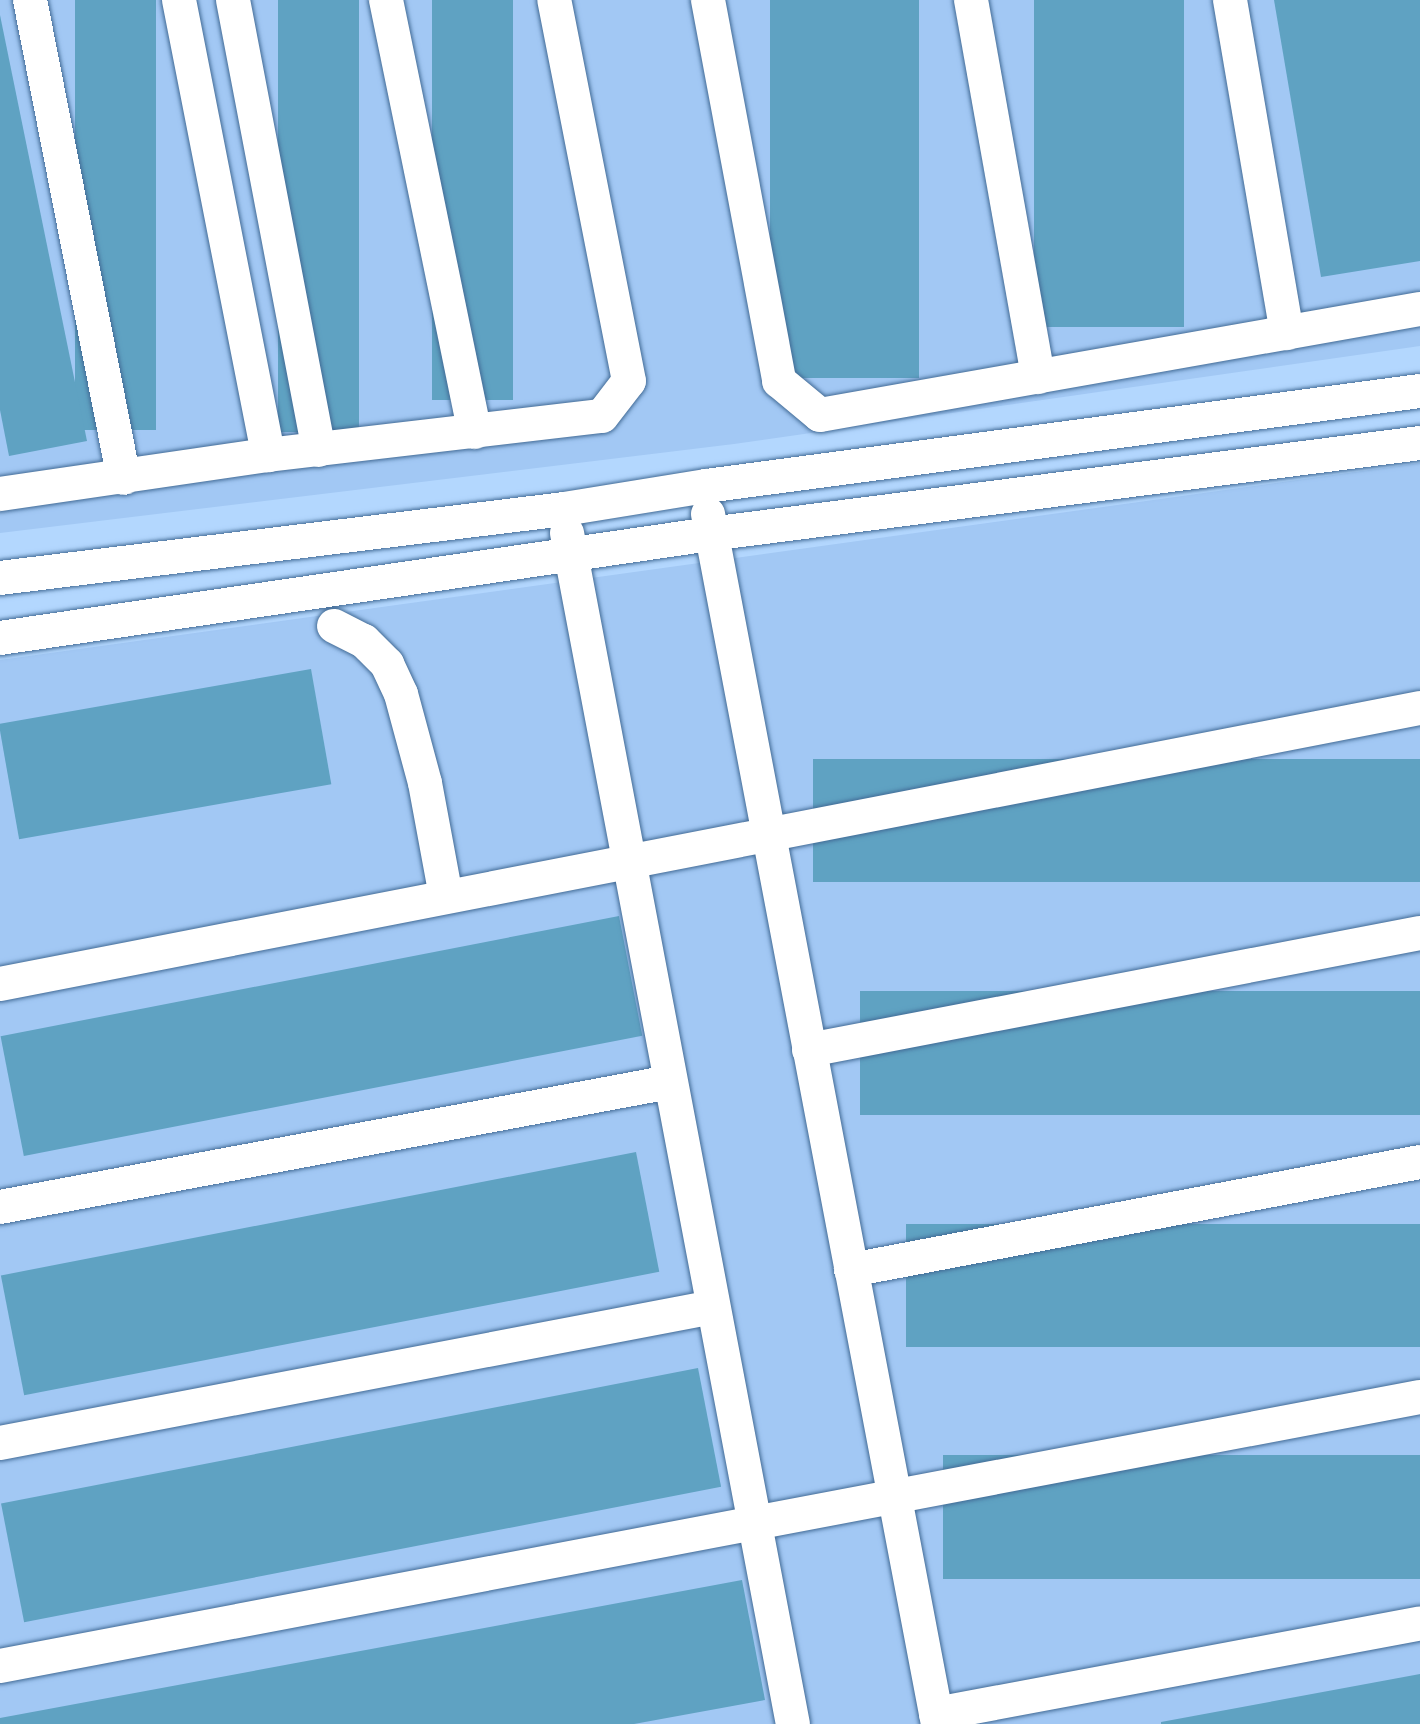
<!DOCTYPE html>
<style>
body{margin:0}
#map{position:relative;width:1420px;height:1724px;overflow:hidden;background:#b3d7fe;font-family:"Golos Text",sans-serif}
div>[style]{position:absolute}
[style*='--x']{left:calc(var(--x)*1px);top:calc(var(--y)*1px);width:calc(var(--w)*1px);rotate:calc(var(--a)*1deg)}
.built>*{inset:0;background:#a2c8f4}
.building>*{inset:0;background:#5fa2c2;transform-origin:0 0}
.roads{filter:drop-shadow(0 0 2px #426b96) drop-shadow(0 0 2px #426b96)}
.minor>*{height:34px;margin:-17px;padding:0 17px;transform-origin:17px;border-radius:17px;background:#fff}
span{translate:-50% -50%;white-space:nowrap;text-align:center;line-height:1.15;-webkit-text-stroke:6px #ecf5ff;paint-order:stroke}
</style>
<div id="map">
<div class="built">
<div style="clip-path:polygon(0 0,1420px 0,1420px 346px,734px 444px,0 533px)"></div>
<div style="clip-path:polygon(1420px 463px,1420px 1724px,0 1724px,0 660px)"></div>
</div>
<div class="building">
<div style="left:75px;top:0;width:81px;height:430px"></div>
<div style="left:278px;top:0;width:81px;height:432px"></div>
<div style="left:432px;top:0;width:81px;height:400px"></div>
<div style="left:770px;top:0;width:149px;height:378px"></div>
<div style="left:1034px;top:0;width:150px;height:327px"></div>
<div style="clip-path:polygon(1274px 0,1420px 0,1420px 261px,1321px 277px)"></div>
<div style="clip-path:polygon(0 15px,87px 441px,9px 456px,0 410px)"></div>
<div style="left:311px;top:669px;width:117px;height:317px;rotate:80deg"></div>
<div style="left:1420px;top:759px;width:123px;height:607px;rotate:90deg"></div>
<div style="left:619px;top:916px;width:122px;height:630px;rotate:79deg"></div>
<div style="left:1420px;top:991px;width:124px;height:560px;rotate:90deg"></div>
<div style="left:636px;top:1152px;width:122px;height:647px;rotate:79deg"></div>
<div style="left:1420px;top:1224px;width:123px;height:514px;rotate:90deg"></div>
<div style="left:698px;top:1368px;width:121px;height:710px;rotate:79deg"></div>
<div style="left:1420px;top:1455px;width:124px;height:477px;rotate:90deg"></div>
<div style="clip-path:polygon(742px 1580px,765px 1700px,634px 1724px,0 1724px,0 1718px)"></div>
<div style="clip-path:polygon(1420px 1674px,1420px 1724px,1161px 1724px,1161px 1722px)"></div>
</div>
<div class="roads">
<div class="minor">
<div style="--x:30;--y:0;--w:487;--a:78.9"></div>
<div style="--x:179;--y:0;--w:464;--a:78.9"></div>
<div style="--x:233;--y:0;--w:458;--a:79.2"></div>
<div style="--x:386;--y:0;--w:441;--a:78.4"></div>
<div style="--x:708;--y:0;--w:388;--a:79.4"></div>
<div style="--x:779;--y:381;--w:53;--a:39.7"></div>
<div style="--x:820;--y:415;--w:609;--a:-10.02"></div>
<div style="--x:971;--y:0;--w:383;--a:79.9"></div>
<div style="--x:1230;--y:0;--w:338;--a:80.3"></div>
<div style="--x:0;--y:494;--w:271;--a:-8.3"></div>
<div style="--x:268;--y:455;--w:336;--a:-6.7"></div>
<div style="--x:602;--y:416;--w:44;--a:-52.4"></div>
<div style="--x:629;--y:381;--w:388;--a:-101.1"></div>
<div style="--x:708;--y:514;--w:1232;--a:79.24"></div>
<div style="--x:567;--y:533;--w:1212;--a:79.26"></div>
<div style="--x:0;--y:578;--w:568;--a:-6.97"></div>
<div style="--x:564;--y:509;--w:144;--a:-9.2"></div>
<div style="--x:706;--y:486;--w:720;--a:-7.58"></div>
<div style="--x:334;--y:626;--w:34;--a:27"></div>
<div style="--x:364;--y:641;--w:33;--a:45"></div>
<div style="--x:387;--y:664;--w:33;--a:65"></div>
<div style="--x:401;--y:694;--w:92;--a:74.9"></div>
<div style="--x:425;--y:783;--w:115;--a:79.5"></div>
<div style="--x:0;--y:638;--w:718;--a:-8.33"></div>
<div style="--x:710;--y:534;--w:716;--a:-7.3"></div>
<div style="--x:0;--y:984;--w:1447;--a:-11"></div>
<div style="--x:809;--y:1050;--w:622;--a:-10.84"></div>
<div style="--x:0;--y:1207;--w:682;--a:-10.57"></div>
<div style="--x:851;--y:1270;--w:579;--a:-10.75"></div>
<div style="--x:0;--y:1443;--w:726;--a:-10.8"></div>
<div style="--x:0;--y:1666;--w:1445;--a:-10.73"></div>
<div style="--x:936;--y:1714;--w:492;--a:-10.6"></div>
</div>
</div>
</div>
